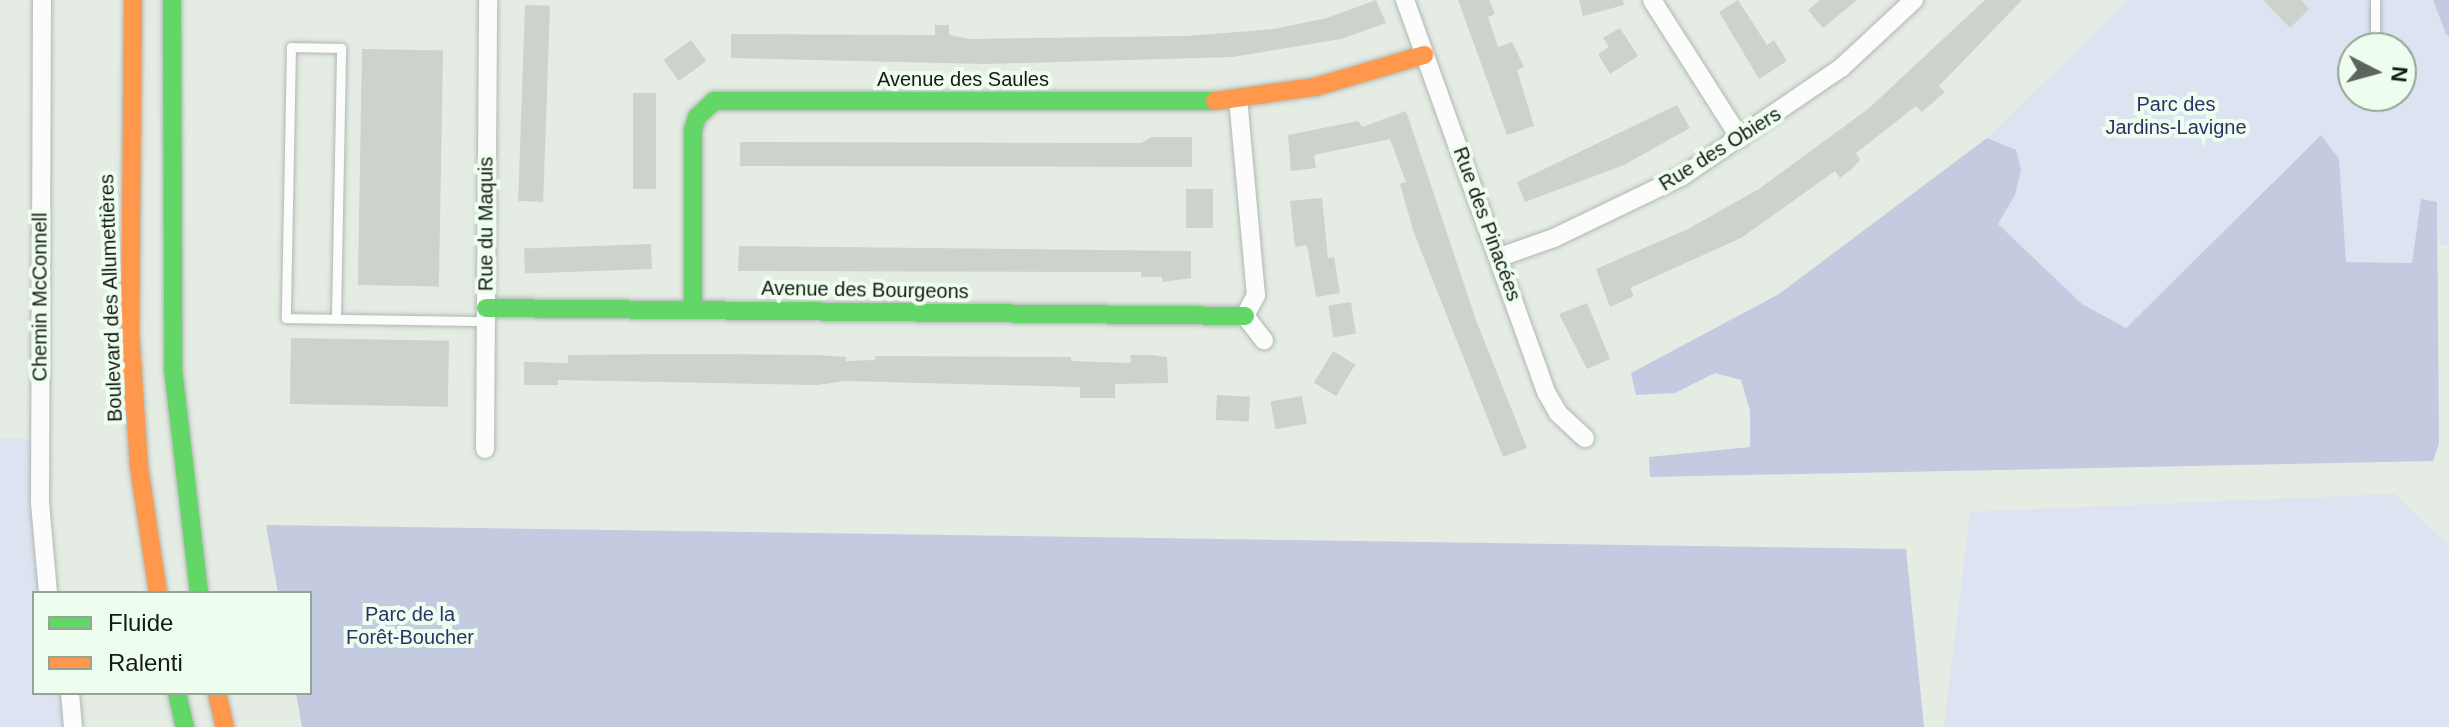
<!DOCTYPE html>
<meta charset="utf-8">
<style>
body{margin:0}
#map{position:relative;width:2449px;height:727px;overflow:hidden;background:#e4ece4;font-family:Helvetica,sans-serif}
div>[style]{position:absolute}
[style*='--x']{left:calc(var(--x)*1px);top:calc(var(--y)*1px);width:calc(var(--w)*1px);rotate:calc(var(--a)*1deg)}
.green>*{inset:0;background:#dde3f0}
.forest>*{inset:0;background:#c4cae0}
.building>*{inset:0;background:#ccd2cc;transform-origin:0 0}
.roads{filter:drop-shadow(0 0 2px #b1b7b1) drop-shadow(0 0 2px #b1b7b1)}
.lane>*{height:9px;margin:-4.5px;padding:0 4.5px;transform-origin:4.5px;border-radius:4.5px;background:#fbfcfb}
.street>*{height:18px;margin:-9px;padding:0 9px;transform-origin:9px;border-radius:9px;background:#fbfcfb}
.fast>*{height:18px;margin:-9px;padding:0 9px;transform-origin:9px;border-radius:9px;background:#63d668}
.slow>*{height:18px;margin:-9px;padding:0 9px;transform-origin:9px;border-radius:9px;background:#ff974d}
span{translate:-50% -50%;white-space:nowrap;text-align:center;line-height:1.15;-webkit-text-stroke:8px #eefeee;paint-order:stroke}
.street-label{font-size:20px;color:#151a15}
.park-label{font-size:20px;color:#303069}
.legend{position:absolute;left:32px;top:591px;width:280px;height:104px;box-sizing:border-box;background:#eefeee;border:2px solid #97a397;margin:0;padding:10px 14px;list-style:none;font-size:24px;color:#151a15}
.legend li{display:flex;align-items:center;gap:16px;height:40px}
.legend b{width:40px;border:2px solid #97a397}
.north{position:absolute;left:2337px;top:32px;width:80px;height:80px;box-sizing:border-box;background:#eefeee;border:2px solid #97a397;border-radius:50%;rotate:96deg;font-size:22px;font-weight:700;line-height:32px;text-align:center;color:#151a15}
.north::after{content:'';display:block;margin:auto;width:28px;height:36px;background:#5d645d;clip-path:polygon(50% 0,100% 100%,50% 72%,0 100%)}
</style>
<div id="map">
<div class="green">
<div style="clip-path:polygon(evenodd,2129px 0,2433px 0,2449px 40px,2449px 245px,2440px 245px,2437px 202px,2421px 199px,2412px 263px,2345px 262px,2339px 159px,2320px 135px,2126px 328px,2082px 304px,1998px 224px,2015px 195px,1987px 138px,2129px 0,2353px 48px,2401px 48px,2401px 96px,2353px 96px,2353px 48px)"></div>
<div style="clip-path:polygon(0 439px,39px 439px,48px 593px,34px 593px,34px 693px,70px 693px,73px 727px,0 727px)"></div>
<div style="clip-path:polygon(2395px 494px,2449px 546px,2449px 727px,1944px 727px,1970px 512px)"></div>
</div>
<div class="forest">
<div style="clip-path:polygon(2433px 0,2449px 0,2449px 37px,2446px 34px)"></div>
<div style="clip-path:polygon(2321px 135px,2339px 159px,2346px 262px,2412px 263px,2421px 199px,2437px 202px,2439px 443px,2433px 461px,1650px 477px,1649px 457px,1750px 447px,1750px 411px,1741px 380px,1715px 373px,1675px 393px,1636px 395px,1631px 373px,1779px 294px,1987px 138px,2016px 150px,2021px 170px,2015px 195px,1998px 224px,2082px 304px,2126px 328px)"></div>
<div style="clip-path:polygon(266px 525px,1906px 549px,1924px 727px,302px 727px,296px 693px,310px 693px,310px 593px,278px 593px)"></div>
</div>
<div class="building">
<div style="clip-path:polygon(1376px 0,1386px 23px,1341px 39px,1232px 57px,986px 64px,731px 58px,731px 34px,935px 35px,935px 25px,949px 25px,949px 35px,969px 39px,1186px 36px,1274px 29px,1327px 18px)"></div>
<div style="clip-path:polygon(1458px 0,1489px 0,1495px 14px,1488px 17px,1498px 47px,1512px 42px,1524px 67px,1517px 70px,1534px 126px,1507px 135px)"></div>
<div style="clip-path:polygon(1579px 0,1623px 0,1624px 5px,1583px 16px)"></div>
<div style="clip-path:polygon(1738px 0,1767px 45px,1774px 40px,1787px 61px,1759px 79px,1719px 12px)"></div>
<div style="clip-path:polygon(1820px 0,1857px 0,1823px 28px,1808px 10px)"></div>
<div style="clip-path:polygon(1985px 0,2022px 0,1939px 86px,1945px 92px,1922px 112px,1916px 106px,1856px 153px,1860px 160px,1853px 168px,1840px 178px,1835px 171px,1741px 238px,1630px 288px,1634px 296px,1610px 307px,1596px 269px,1688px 229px,1759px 189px,1868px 109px)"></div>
<div style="clip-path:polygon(2263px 0,2301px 0,2309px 9px,2290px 28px)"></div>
<div style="left:525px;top:5px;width:25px;height:196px;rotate:2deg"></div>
<div style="clip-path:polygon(1620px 28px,1638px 56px,1610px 74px,1598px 54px,1609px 47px,1603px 38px)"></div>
<div style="left:691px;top:40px;width:26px;height:34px;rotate:54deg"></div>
<div style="left:362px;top:49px;width:81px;height:236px;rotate:1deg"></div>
<div style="left:656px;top:93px;width:96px;height:23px;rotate:90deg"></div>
<div style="clip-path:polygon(1677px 105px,1690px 128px,1624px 165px,1525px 202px,1517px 182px)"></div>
<div style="clip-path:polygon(1406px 111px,1476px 320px,1527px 448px,1503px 457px,1414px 233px,1400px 184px,1406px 182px,1390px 139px,1314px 155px,1316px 168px,1291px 171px,1288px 135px,1358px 121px,1362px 127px)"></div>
<div style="clip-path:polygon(1152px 137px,1192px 137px,1192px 167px,740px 166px,740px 142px,1141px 143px)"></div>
<div style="left:1186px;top:189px;width:27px;height:39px"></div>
<div style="clip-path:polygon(1322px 198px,1328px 258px,1334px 257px,1340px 293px,1316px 297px,1307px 245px,1295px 247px,1290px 201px)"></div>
<div style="left:651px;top:244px;width:25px;height:127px;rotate:88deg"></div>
<div style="clip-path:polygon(739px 246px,1191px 251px,1191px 278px,1162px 282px,1162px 277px,1141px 277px,1141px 272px,738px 271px)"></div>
<div style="left:1351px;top:302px;width:32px;height:23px;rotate:81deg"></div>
<div style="clip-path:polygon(1587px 303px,1610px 359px,1587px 369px,1559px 314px)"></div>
<div style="left:291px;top:338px;width:158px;height:66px;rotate:1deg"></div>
<div style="left:1333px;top:351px;width:26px;height:37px;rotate:31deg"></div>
<div style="clip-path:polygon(688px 354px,817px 355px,846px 357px,846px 361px,875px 360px,875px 356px,1071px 357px,1071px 361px,1131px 363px,1130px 355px,1151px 355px,1167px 357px,1168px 383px,1115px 384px,1115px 398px,1080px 398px,1080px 387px,845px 381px,817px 385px,558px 380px,558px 385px,524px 385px,524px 362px,568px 363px,568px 355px)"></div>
<div style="left:1217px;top:395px;width:33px;height:25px;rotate:3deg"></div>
<div style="left:1302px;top:396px;width:28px;height:32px;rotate:80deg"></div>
</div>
<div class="roads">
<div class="lane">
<div style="--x:2375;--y:48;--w:48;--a:-90"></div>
<div style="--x:336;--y:316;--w:268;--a:-88.9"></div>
<div style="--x:341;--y:48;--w:50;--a:-178.9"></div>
<div style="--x:291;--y:47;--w:271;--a:91.1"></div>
<div style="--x:286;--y:318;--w:200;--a:0.9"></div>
</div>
<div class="street">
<div style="--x:42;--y:0;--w:503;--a:90.23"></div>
<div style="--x:40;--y:503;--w:90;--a:84.9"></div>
<div style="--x:1405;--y:0;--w:417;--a:70.2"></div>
<div style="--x:1546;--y:392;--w:24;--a:60"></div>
<div style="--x:1558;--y:413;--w:37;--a:43"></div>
<div style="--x:1652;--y:0;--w:164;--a:57.5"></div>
<div style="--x:1238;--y:98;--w:198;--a:84.8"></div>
<div style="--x:1256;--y:295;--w:24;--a:118"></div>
<div style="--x:1245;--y:316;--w:31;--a:52"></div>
<div style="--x:1500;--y:257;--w:57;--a:-19.4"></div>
<div style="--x:1554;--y:238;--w:141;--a:-25.7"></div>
<div style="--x:1681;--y:177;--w:194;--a:-34.3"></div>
<div style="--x:1841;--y:68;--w:100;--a:-43"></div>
<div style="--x:485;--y:449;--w:449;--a:-89.6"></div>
<div style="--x:70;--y:693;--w:34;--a:85"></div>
</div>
<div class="fast">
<div style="--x:172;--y:0;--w:368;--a:89.8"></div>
<div style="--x:173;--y:368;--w:226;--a:83.4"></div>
<div style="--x:486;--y:308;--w:759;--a:0.6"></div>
<div style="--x:693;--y:310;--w:180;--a:-90"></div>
<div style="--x:693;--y:130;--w:14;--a:-73"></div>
<div style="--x:697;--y:117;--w:23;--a:-43"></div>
<div style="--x:714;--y:101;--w:501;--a:0"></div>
<div style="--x:177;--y:693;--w:35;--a:77"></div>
</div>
<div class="slow">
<div style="--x:133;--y:0;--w:331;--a:90.5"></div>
<div style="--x:130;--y:331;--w:136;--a:86.2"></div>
<div style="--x:139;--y:467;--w:127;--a:81.4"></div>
<div style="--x:1215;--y:101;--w:101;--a:-8"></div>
<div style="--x:1315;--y:87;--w:114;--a:-16.4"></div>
<div style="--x:217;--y:693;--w:35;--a:77"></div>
</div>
</div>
<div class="street-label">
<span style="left:963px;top:79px">Avenue des Saules</span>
<span style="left:1720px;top:149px;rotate:-32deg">Rue des Obiers</span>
<span style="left:486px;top:224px;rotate:-90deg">Rue du Maquis</span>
<span style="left:1487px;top:224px;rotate:70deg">Rue des Pinacées</span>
<span style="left:865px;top:290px;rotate:1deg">Avenue des Bourgeons</span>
<span style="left:40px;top:297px;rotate:-90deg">Chemin McConnell</span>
<span style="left:111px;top:298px;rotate:-92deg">Boulevard des Allumettières</span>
</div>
<div class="park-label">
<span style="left:2176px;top:116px">Parc des<br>Jardins-Lavigne</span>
<span style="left:410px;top:626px">Parc de la<br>Forêt-Boucher</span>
</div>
<ul class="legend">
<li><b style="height:10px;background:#63d668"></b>Fluide</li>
<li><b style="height:10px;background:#ff974d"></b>Ralenti</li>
</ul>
<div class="north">N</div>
</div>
